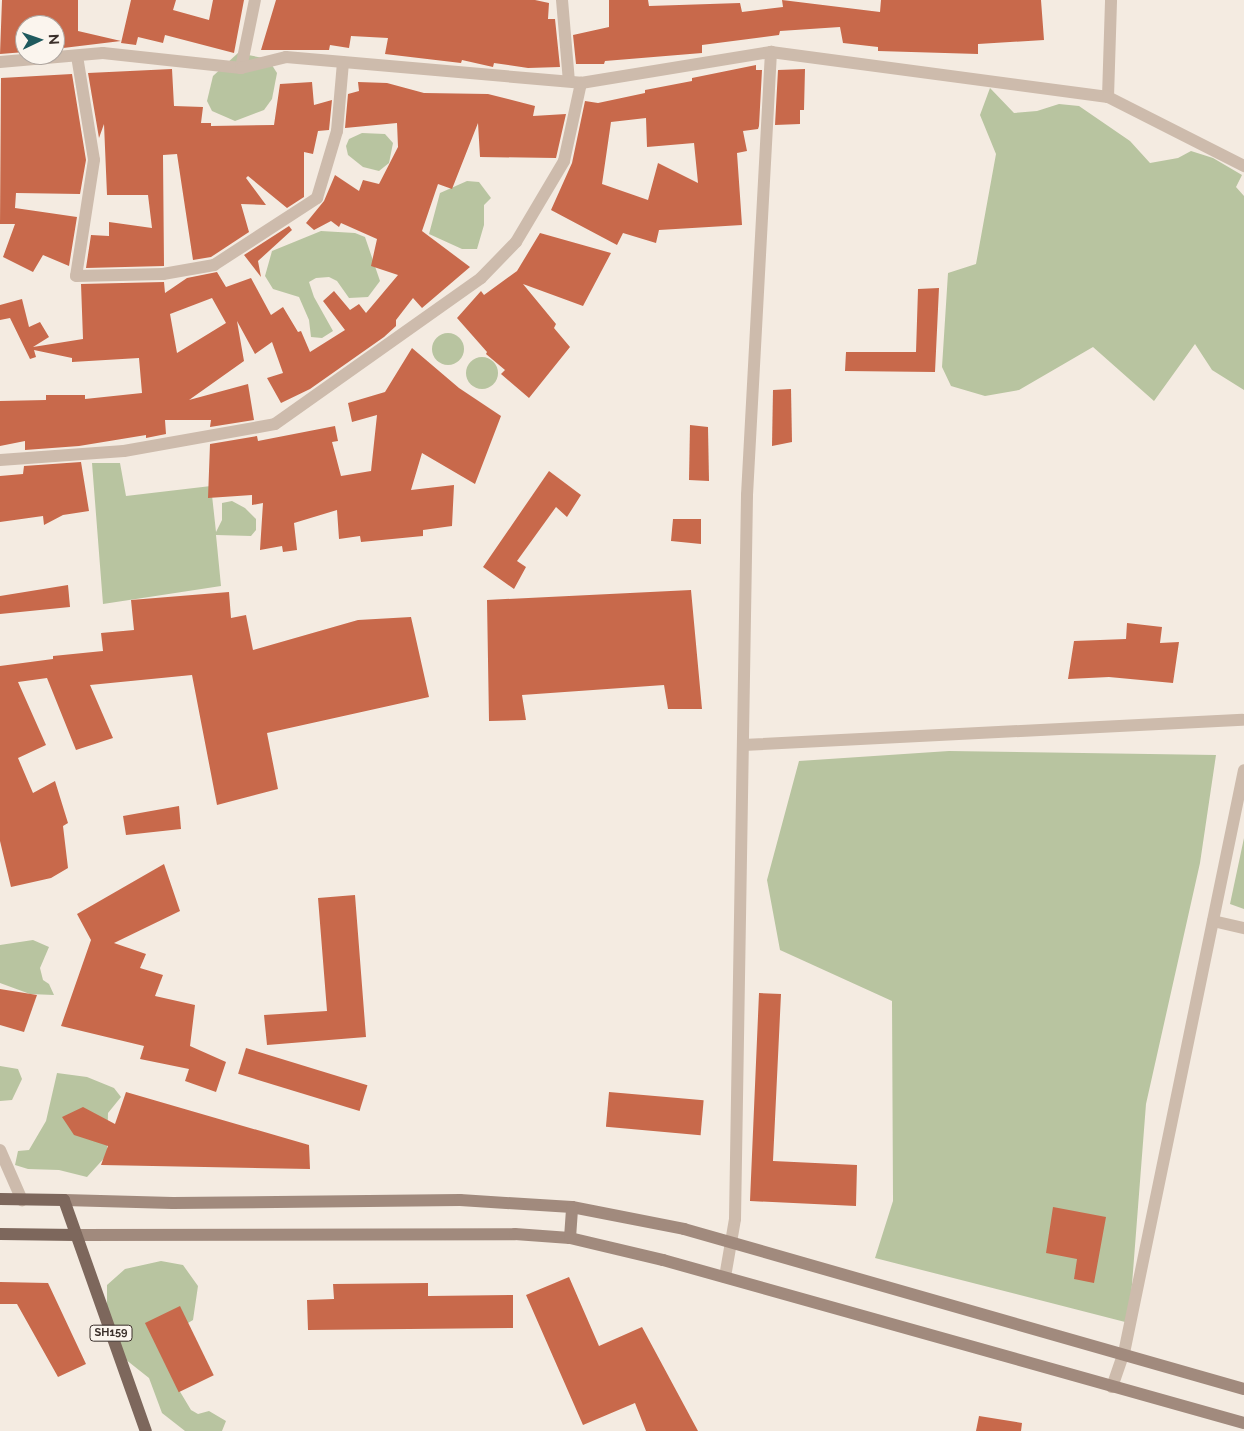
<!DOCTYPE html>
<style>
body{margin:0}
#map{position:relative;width:1244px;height:1431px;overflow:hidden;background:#f4ebe1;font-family:Raleway,sans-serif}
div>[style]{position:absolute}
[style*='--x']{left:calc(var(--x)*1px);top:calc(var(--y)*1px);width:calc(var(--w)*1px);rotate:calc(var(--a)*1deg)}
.green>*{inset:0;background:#b8c4a0}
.round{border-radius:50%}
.building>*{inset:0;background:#c8694b;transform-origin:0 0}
.minor>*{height:12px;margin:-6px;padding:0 6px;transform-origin:6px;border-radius:6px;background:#cdbbac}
.tertiary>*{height:12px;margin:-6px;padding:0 6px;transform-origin:6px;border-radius:6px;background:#cdbbac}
.secondary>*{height:12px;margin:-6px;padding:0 6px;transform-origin:6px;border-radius:6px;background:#a18a7d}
.primary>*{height:12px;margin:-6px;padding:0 6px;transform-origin:6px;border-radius:6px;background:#7d675c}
span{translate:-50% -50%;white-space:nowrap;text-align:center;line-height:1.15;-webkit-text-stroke:4px #fbf5ee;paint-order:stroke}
.shield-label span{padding:1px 4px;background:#fbf5ee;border:1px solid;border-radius:4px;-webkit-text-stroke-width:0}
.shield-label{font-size:11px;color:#3b302b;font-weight:700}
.north{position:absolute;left:15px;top:15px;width:50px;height:50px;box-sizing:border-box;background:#fbf5ee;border:1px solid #aea6a0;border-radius:50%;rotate:87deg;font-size:14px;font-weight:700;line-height:20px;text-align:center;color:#3b302b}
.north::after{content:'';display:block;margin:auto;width:18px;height:22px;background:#1f5a5e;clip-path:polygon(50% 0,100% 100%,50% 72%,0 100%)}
</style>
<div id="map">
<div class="green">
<div style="clip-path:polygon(238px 53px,268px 59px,277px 73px,272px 99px,264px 110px,235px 121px,212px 111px,207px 101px,213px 76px)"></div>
<div style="clip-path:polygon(990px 88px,1014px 113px,1037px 111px,1059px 104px,1079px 106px,1130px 141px,1150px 163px,1178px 158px,1191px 151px,1213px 158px,1242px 175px,1236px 187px,1244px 196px,1244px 390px,1212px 370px,1195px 344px,1154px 401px,1093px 347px,1019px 390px,985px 396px,951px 386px,942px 367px,948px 273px,976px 264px,996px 154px,980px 115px)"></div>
<div style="clip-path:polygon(362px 133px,385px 134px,393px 143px,389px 163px,379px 171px,363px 167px,348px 155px,346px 146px,349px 139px)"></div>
<div style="clip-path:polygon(467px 181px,479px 182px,491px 198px,484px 205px,484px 225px,477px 249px,462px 249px,429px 234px,440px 193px)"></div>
<div style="clip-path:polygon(321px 231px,355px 233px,365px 237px,380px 281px,368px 297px,349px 298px,337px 281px,329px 277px,316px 278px,309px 282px,314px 297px,333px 331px,322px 338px,311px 337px,309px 320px,299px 297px,273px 289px,265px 276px,272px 251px)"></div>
<div class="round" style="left:432px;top:333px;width:32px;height:32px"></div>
<div class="round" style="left:466px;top:357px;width:32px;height:32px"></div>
<div style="clip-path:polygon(92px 463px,120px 463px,126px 496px,211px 486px,216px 532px,222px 520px,222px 503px,232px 501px,245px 508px,256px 519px,256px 530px,251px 536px,216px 535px,221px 586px,103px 604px)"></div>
<div style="clip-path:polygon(949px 751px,1216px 755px,1200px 863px,1146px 1104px,1129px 1323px,875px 1258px,893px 1201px,892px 1001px,780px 950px,767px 880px,799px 761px)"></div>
<div style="clip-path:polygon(1244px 838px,1244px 909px,1230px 904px)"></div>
<div style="clip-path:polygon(33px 940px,49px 947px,40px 968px,43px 980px,49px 984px,54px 995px,30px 994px,0 983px,0 945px)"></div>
<div style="clip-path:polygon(0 1066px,18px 1069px,22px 1079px,12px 1100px,0 1101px)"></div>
<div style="clip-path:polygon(57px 1073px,87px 1077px,114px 1088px,121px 1097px,108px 1113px,107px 1155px,87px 1177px,59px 1170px,28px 1169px,15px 1165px,18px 1151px,29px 1150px,46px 1121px)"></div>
<div style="clip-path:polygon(161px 1261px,183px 1265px,198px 1286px,193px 1320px,183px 1326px,173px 1380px,191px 1410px,198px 1414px,209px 1411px,226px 1421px,222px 1431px,185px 1431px,162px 1413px,149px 1378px,125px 1359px,107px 1318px,107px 1285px,125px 1269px)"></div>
</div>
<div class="building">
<div style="clip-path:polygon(2px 0,78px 0,78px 31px,121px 41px,55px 49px,55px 25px,25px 25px,25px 52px,0 54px)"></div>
<div style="clip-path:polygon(131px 0,176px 0,173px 10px,209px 20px,213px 0,244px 0,234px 53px,165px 35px,163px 43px,138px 37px,136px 45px,121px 43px)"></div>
<div style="clip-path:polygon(276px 0,535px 0,549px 3px,548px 19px,555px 19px,560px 67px,528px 68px,494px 63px,493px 67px,462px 60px,461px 63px,385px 54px,388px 38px,351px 36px,349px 48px,330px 45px,329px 50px,261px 50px)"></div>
<div style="clip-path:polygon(609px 0,648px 0,649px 6px,740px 3px,742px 12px,783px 7px,782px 0,880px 12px,881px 0,1041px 0,1044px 40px,978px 44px,978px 54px,878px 51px,878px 47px,843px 43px,840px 27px,780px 31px,779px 35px,702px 45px,702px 53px,605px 61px,604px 64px,576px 64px,573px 35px,609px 27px)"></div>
<div style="clip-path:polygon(evenodd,756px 65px,756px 70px,762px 70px,759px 126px,758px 129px,743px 131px,747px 151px,737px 153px,742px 225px,659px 230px,656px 243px,623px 233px,617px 245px,551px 210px,572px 163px,585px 101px,598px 103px,645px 93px,645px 90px,692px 81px,692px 78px,756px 65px,646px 118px,647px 147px,694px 143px,698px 183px,658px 163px,648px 200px,602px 184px,611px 122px,646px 118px)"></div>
<div style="clip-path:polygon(172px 69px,174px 106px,203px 107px,201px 123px,211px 123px,211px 126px,274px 125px,280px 84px,312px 82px,314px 105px,332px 100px,329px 130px,318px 131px,313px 154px,304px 152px,304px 197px,287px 208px,248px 176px,246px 178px,266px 205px,241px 204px,249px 232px,211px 257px,193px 260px,177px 154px,163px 155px,164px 266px,86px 268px,91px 235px,109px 236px,109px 222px,152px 228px,148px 195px,107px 195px,104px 124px,99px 138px,88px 73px)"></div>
<div style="clip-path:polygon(805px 69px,804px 110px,800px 110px,800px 124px,775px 125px,778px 70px)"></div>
<div style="clip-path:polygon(72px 74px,86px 160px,80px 194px,16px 193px,15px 208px,77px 217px,69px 266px,43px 255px,33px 272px,3px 257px,15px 224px,0 224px,1px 78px)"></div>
<div style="clip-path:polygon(evenodd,358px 82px,387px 83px,424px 93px,488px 94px,535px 106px,533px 116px,566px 114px,556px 158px,480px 157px,478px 123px,452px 189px,438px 184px,422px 231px,470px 267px,422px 308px,413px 298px,396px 320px,396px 326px,384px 337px,310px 389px,281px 403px,267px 378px,283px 373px,272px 342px,255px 354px,237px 321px,244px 361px,189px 400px,248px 384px,254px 420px,210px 427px,211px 420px,165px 420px,166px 434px,146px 438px,146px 435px,79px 446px,25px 450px,25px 441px,0 446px,0 401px,46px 400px,46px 395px,85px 395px,85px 399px,142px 393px,139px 358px,72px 362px,72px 358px,34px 350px,36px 357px,30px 359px,10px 318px,0 320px,0 305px,22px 299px,29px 327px,40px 322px,49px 337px,33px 347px,83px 339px,81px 284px,164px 282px,165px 293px,187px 278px,217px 272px,226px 287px,251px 278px,271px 315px,283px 307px,298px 332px,301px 331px,310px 352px,345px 330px,323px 301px,334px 291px,350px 310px,359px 304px,366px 313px,398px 275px,371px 266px,377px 239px,341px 223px,339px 227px,331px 221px,314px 230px,306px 223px,324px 201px,335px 175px,359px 191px,363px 180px,379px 184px,398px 147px,397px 123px,345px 128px,348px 94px,359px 91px,358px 82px,212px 298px,226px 323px,177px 353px,170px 314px,212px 298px)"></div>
<div style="clip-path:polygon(289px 226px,292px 230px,258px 261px,261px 277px,244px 255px)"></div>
<div style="clip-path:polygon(540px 233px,611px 253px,583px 306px,523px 284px,556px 324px,554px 328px,570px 347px,529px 398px,501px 374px,505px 370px,486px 354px,487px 352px,457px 318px,481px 291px,484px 295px,517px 271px)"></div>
<div style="clip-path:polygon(939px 288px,935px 372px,845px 371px,846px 352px,916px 352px,918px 289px)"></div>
<div style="clip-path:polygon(412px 348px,459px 388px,501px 416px,475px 484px,422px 453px,411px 490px,454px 485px,452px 526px,423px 530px,423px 536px,361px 542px,360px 536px,339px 539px,337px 510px,294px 523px,297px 550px,283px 552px,282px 546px,260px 550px,263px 503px,252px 505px,252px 495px,208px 498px,210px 444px,257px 436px,258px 441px,335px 426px,338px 441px,332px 442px,341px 476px,371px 471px,377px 415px,352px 422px,348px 403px,385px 392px)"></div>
<div style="clip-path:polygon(791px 389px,792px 442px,772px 446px,773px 390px)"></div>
<div style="clip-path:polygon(690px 425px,708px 427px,709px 481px,689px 480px)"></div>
<div style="clip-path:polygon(81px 462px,89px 511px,63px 515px,44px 525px,43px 516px,0 522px,0 476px,23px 474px,24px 466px)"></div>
<div style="clip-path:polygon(549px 471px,581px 495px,567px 517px,556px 507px,517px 561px,526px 567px,514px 589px,483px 567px)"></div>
<div style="clip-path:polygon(673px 519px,701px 519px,701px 544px,671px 541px)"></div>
<div style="clip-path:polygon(68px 585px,70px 607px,0 614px,0 596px)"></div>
<div style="clip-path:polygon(691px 590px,702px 709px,668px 709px,664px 685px,522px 695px,526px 720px,489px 721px,487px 600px)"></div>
<div style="clip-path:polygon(229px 592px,231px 618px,246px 615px,253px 650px,358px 620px,411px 617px,429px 697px,267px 733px,278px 789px,217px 805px,192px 675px,90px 685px,113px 738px,76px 750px,47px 678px,18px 682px,46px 745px,18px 758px,33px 793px,55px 781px,68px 823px,63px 826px,68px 868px,51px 878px,11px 887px,0 841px,0 666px,53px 659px,53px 656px,103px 651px,101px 633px,134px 630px,131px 600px)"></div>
<div style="clip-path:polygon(1127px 623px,1162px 627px,1160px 643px,1179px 642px,1173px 683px,1109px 677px,1068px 679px,1074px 641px,1126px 639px)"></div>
<div style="clip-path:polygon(179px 806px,181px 829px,126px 835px,123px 816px)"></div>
<div style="clip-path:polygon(164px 864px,180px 911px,114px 943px,146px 954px,140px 968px,163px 975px,155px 996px,195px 1005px,190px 1046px,226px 1062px,216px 1092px,185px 1081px,189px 1069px,140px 1059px,144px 1046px,61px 1026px,91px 940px,77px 914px)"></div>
<div style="clip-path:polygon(355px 895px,366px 1037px,267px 1045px,264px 1015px,327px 1011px,318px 898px)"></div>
<div style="clip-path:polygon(0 989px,37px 995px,24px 1032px,0 1025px)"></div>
<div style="clip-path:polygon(759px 993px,781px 994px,773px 1161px,857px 1165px,856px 1206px,750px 1201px)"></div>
<div style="left:246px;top:1048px;width:127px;height:27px;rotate:17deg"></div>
<div style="clip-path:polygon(126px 1092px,309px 1145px,310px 1169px,101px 1165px,108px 1146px,74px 1135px,62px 1117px,83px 1107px,115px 1124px)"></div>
<div style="left:609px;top:1092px;width:95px;height:35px;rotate:5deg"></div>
<div style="clip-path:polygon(1053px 1207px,1106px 1217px,1094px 1283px,1074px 1279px,1077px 1259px,1046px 1253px)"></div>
<div style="clip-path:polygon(569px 1277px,599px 1346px,642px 1327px,698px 1431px,646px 1431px,635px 1403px,583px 1425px,526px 1295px)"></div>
<div style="clip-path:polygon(0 1282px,48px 1283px,86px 1364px,58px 1377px,17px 1304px,0 1304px)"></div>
<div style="clip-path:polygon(428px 1283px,428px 1296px,513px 1295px,513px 1328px,308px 1330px,307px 1300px,334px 1299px,333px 1284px)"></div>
<div style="left:180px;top:1306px;width:77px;height:39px;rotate:64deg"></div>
<div style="clip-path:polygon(979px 1416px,1022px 1423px,1021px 1431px,976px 1431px)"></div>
</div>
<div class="minor">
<div style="--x:562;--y:0;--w:81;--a:85.1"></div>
<div style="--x:77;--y:56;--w:105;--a:80.7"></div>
<div style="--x:94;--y:160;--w:117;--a:98.8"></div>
<div style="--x:76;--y:276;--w:87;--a:-1.3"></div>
<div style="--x:163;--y:274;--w:52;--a:-10"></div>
<div style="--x:214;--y:265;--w:123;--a:-33"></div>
<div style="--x:317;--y:198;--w:70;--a:-73.4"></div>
<div style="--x:337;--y:131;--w:69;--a:-85"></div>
<div style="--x:241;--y:68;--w:69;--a:-78.4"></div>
<div style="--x:1108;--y:97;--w:97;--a:-88.2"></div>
<div style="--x:0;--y:460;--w:124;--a:-4.2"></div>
<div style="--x:124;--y:451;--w:153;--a:-10.1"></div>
<div style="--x:275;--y:424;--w:252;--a:-35.3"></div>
<div style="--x:481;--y:278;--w:50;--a:-45.8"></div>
<div style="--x:516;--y:242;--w:94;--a:-59.3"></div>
<div style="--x:564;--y:161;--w:80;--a:-77.7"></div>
<div style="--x:743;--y:745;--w:500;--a:-2.9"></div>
<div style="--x:1213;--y:921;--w:32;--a:13"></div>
<div style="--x:0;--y:1150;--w:55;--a:66.3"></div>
<div style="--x:725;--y:1277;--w:59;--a:-80.2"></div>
<div style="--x:735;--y:1219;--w:724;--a:-89.05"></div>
<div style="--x:747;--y:495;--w:444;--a:-86.9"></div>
</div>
<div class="tertiary">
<div style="--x:0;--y:62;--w:103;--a:-5"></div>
<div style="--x:103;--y:53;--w:139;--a:6.2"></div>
<div style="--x:241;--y:68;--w:46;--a:-13.7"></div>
<div style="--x:286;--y:57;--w:296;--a:5"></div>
<div style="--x:581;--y:83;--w:193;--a:-9.3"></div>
<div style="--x:771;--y:52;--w:340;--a:7.6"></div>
<div style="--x:1108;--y:97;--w:153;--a:26.9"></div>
<div style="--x:1112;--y:1387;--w:36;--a:-71"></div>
<div style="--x:1124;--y:1353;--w:595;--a:-78.37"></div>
</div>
<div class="secondary">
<div style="--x:64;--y:1200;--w:109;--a:1.6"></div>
<div style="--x:173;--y:1203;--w:287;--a:-0.6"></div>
<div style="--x:460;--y:1200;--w:112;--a:3.6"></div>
<div style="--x:572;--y:1207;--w:114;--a:11.1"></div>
<div style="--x:684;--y:1229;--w:582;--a:15.95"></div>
<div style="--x:76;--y:1235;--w:439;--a:-0.1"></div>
<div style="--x:515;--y:1234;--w:55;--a:4.2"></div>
<div style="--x:570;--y:1238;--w:96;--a:13.3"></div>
<div style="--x:663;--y:1260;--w:603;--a:15.67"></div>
<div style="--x:570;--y:1238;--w:31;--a:-86"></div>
</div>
<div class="primary">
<div style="--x:0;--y:1199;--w:64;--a:0.9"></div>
<div style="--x:64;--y:1200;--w:245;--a:70.5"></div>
<div style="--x:0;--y:1234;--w:76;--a:0.8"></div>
</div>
<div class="shield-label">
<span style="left:111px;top:1333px">SH159</span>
</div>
<div class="north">N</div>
</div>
